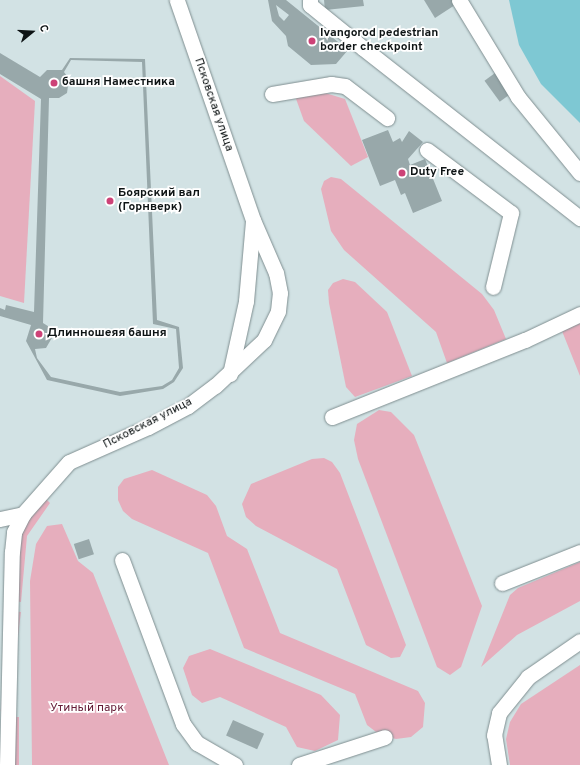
<!DOCTYPE html>
<meta charset="utf-8">
<style>
body{margin:0}
#map{position:relative;width:580px;height:765px;overflow:hidden;background:#d2e2e4;font-family:Overpass,sans-serif}
div>[style]{position:absolute}
[style*='--x']{left:calc(var(--x)*1px);top:calc(var(--y)*1px);width:calc(var(--w)*1px);rotate:calc(var(--a)*1deg)}
.green>*{inset:0;background:#e6aebd;transform-origin:0 0}
.water>*{inset:0;background:#7ec8d3}
.building>*{inset:0;background:#98a8aa;transform-origin:0 0}
.roads{filter:drop-shadow(0 0 1px #7f8e90) drop-shadow(0 0 1px #7f8e90)}
.minor>*{height:15px;margin:-7.5px;padding:0 7.5px;transform-origin:7.5px;border-radius:7.5px;background:#fff}
.dots>*{width:11px;height:11px;translate:-50% -50%;box-sizing:border-box;border:2px solid #fff;border-radius:50%}
span{translate:-50% -50%;white-space:nowrap;text-align:center;line-height:1.15;-webkit-text-stroke:3.5px #fff;paint-order:stroke}
.poi-label{font-size:12px;color:#0d1314;font-weight:700}
.left{translate:0 -50%;text-align:left}
.street-label{font-size:12px;color:#0d1314}
.park-label{font-size:12px;color:#641c37}
.north{position:absolute;left:12px;top:12px;width:40px;height:40px;-webkit-text-stroke:3px #fff;paint-order:stroke;rotate:72deg;font-size:11px;font-weight:700;line-height:16px;text-align:center;color:#0d1314}
.north::after{content:'';display:block;margin:auto;width:14px;height:18px;background:#0d1314;clip-path:polygon(50% 0,100% 100%,50% 72%,0 100%)}
</style>
<div id="map">
<div class="green">
<div style="clip-path:polygon(0 76px,35px 101px,24px 303px,0 296px)"></div>
<div style="clip-path:polygon(322px 92px,345px 99px,368px 157px,351px 166px,304px 121px,295px 96px)"></div>
<div style="clip-path:polygon(331px 177px,341px 179px,482px 294px,494px 310px,506px 339px,447px 363px,436px 332px,344px 250px,331px 231px,321px 189px,324px 181px)"></div>
<div style="clip-path:polygon(343px 279px,355px 282px,387px 312px,412px 376px,355px 397px,346px 387px,329px 303px,328px 290px,333px 283px)"></div>
<div style="clip-path:polygon(580px 323px,580px 376px,562px 331px)"></div>
<div style="clip-path:polygon(379px 410px,391px 412px,414px 435px,482px 606px,461px 667px,450px 675px,437px 667px,358px 459px,354px 440px,357px 424px)"></div>
<div style="clip-path:polygon(324px 458px,332px 462px,340px 473px,406px 645px,400px 657px,391px 658px,366px 645px,337px 569px,256px 526px,246px 517px,242px 504px,251px 484px,312px 459px)"></div>
<div style="clip-path:polygon(152px 470px,207px 495px,216px 506px,227px 536px,247px 549px,280px 633px,418px 691px,425px 703px,423px 727px,411px 737px,396px 739px,380px 735px,367px 725px,355px 694px,244px 648px,208px 553px,132px 519px,123px 511px,118px 500px,118px 487px,124px 479px)"></div>
<div style="clip-path:polygon(44px 497px,50px 503px,27px 536px,21px 602px,13px 601px,19px 534px)"></div>
<div style="clip-path:polygon(62px 524px,78px 561px,93px 573px,169px 765px,32px 765px,30px 581px,36px 544px,47px 526px)"></div>
<div style="clip-path:polygon(580px 562px,580px 601px,517px 635px,481px 667px,510px 595px,518px 588px)"></div>
<div style="left:13px;top:611px;width:8px;height:101px;rotate:7deg"></div>
<div style="clip-path:polygon(210px 649px,321px 695px,340px 715px,338px 740px,315px 751px,297px 747px,286px 727px,220px 697px,202px 703px,192px 695px,183px 668px,189px 656px)"></div>
<div style="clip-path:polygon(580px 665px,580px 765px,510px 765px,506px 739px,510px 722px,521px 704px)"></div>
<div style="left:12px;top:717px;width:7px;height:48px"></div>
</div>
<div class="water">
<div style="clip-path:polygon(509px 0,580px 0,580px 123px,541px 84px,519px 45px)"></div>
</div>
<div class="building">
<div style="clip-path:polygon(evenodd,268px 0,286px 0,348px 50px,336px 64px,311px 65px,288px 46px,286px 36px,272px 21px,268px 0,276px 5px,289px 15px,284px 21px,279px 16px,276px 5px)"></div>
<div style="clip-path:polygon(324px 0,363px 0,364px 6px,325px 10px)"></div>
<div style="clip-path:polygon(424px 0,452px 0,455px 5px,435px 18px)"></div>
<div style="clip-path:polygon(evenodd,0 53px,40px 77px,47px 70px,62px 70px,70px 58px,145px 59px,157px 320px,179px 327px,183px 368px,174px 382px,163px 389px,120px 396px,47px 380px,26px 341px,31px 325px,0 316px,0 308px,5px 310px,6px 305px,34px 312px,41px 99px,0 74px,0 53px,71px 60px,142px 62px,153px 324px,176px 329px,179px 368px,172px 380px,162px 386px,120px 392px,51px 377px,37px 358px,35px 349px,46px 348px,53px 336px,51px 328px,43px 323px,49px 98px,59px 98px,67px 93px,69px 79px,64px 72px,71px 60px)"></div>
<div style="left:495px;top:73px;width:26px;height:13px;rotate:54deg"></div>
<div style="clip-path:polygon(388px 130px,393px 142px,400px 138px,402px 142px,409px 131px,423px 142px,408px 159px,410px 165px,425px 159px,442px 201px,413px 213px,405px 193px,401px 195px,395px 180px,380px 186px,362px 140px)"></div>
<div style="left:89px;top:539px;width:16px;height:16px;rotate:72deg"></div>
<div style="left:233px;top:720px;width:34px;height:17px;rotate:24deg"></div>
</div>
<div class="roads">
<div class="minor">
<div style="--x:310;--y:0;--w:5;--a:90"></div>
<div style="--x:310;--y:5;--w:68;--a:39.1"></div>
<div style="--x:363;--y:48;--w:276;--a:38.1"></div>
<div style="--x:459;--y:0;--w:114;--a:58.7"></div>
<div style="--x:518;--y:97;--w:98;--a:50.8"></div>
<div style="--x:272;--y:94;--w:60;--a:-9.6"></div>
<div style="--x:331;--y:84;--w:14;--a:8"></div>
<div style="--x:345;--y:86;--w:53;--a:37.3"></div>
<div style="--x:427;--y:150;--w:105;--a:36.9"></div>
<div style="--x:511;--y:213;--w:76;--a:103.7"></div>
<div style="--x:230;--y:374;--w:75;--a:-77.6"></div>
<div style="--x:246;--y:301;--w:80;--a:-85"></div>
<div style="--x:332;--y:417;--w:208;--a:-21.8"></div>
<div style="--x:525;--y:340;--w:61;--a:-25.3"></div>
<div style="--x:0;--y:519;--w:24;--a:-12"></div>
<div style="--x:122;--y:560;--w:175;--a:69.6"></div>
<div style="--x:183;--y:724;--w:24;--a:54"></div>
<div style="--x:197;--y:743;--w:44;--a:30.1"></div>
<div style="--x:502;--y:583;--w:84;--a:-21.7"></div>
<div style="--x:7;--y:765;--w:213;--a:-88.7"></div>
<div style="--x:12;--y:552;--w:20;--a:-84"></div>
<div style="--x:14;--y:532;--w:20;--a:-63"></div>
<div style="--x:23;--y:514;--w:69;--a:-48.5"></div>
<div style="--x:69;--y:462;--w:86;--a:-23.9"></div>
<div style="--x:148;--y:427;--w:45;--a:-27.7"></div>
<div style="--x:188;--y:406;--w:34;--a:-37"></div>
<div style="--x:215;--y:386;--w:67;--a:-43.2"></div>
<div style="--x:264;--y:340;--w:32;--a:-64"></div>
<div style="--x:278;--y:311;--w:18;--a:-84"></div>
<div style="--x:280;--y:293;--w:20;--a:-101"></div>
<div style="--x:276;--y:273;--w:58;--a:-113.5"></div>
<div style="--x:253;--y:220;--w:233;--a:-109.1"></div>
<div style="--x:299;--y:765;--w:90;--a:-18"></div>
<div style="--x:499;--y:765;--w:30;--a:-99"></div>
<div style="--x:494;--y:735;--w:23;--a:-77"></div>
<div style="--x:499;--y:713;--w:46;--a:-51.1"></div>
<div style="--x:528;--y:677;--w:63;--a:-34.7"></div>
</div>
</div>
<div class="dots">
<div style="left:312px;top:41px;background:#cd4277"></div>
<div style="left:54px;top:83px;background:#cd4277"></div>
<div style="left:402px;top:173px;background:#cd4277"></div>
<div style="left:110px;top:201px;background:#cd4277"></div>
<div style="left:39px;top:334px;background:#cd4277"></div>
</div>
<div class="poi-label">
<span class="left" style="left:320px;top:41px">Ivangorod pedestrian<br>border checkpoint</span>
<span class="left" style="left:62px;top:83px">башня Наместника</span>
<span class="left" style="left:410px;top:173px">Duty Free</span>
<span class="left" style="left:118px;top:201px">Боярский вал<br>(Горнверк)</span>
<span class="left" style="left:47px;top:334px">Длинношеяя башня</span>
</div>
<div class="street-label">
<span style="left:213px;top:105px;rotate:71deg">Псковская улица</span>
<span style="left:148px;top:424px;rotate:-27deg">Псковская улица</span>
</div>
<div class="park-label">
<span style="left:87px;top:709px">Утиный парк</span>
</div>
<div class="north">С</div>
</div>
